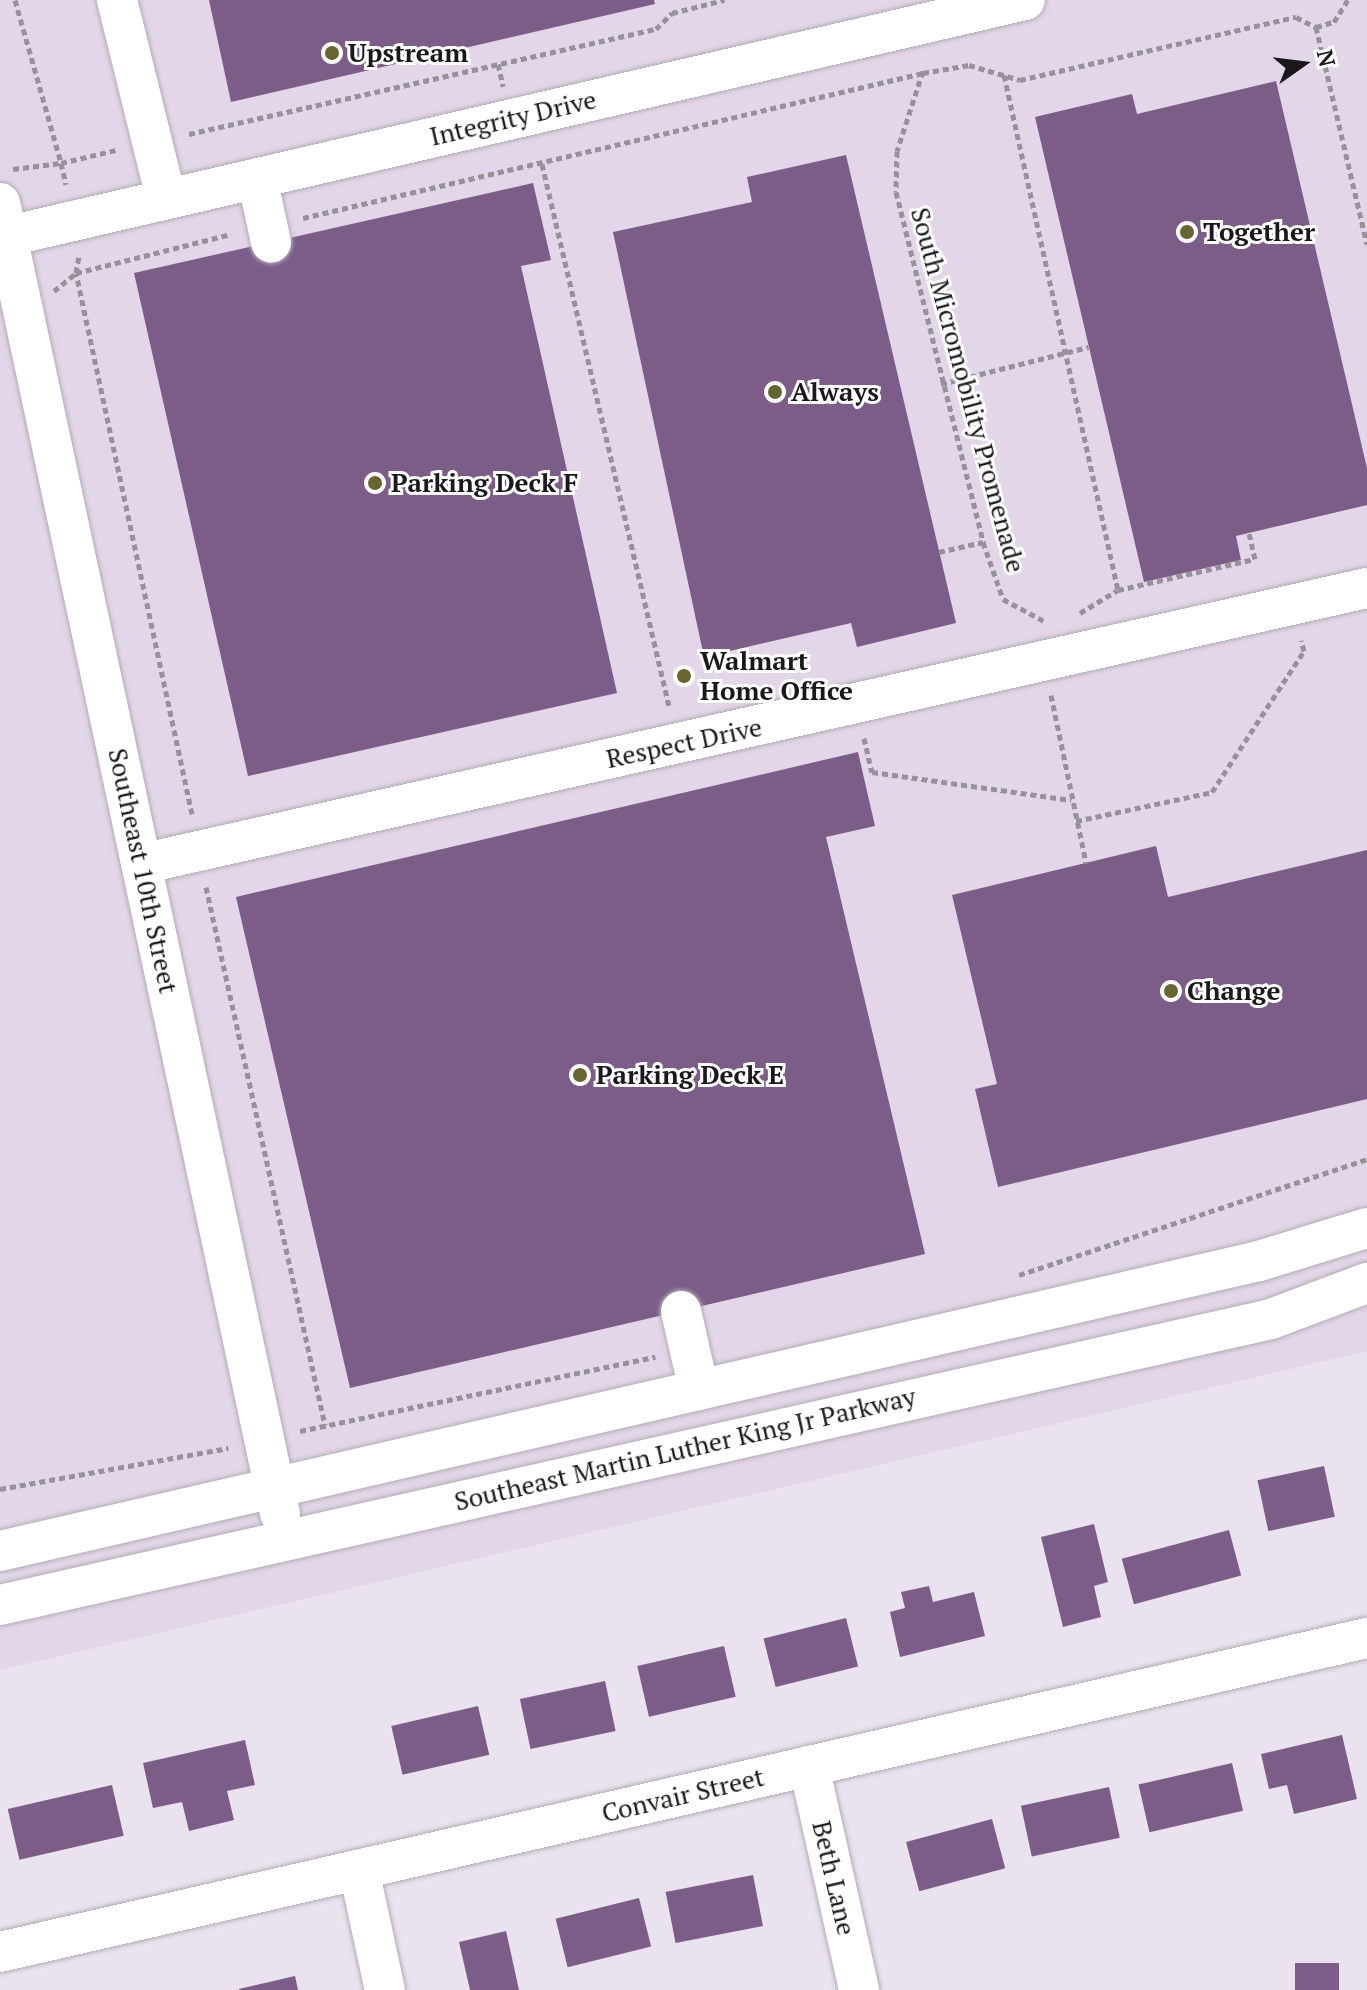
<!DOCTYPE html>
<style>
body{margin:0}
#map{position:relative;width:1367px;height:1990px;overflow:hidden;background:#eae2ee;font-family:"PT Serif",serif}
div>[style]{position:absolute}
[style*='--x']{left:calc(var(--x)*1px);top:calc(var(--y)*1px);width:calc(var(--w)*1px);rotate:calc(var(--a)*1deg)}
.built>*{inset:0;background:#e3d6e8}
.building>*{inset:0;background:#7b5d88;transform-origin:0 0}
.path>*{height:5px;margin-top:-2.5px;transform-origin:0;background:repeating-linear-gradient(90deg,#97919a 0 6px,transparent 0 10px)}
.roads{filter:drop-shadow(0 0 2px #b3abb6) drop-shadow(0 0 2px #b3abb6)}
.minor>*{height:40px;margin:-20px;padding:0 20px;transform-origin:20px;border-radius:20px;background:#fff}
.dots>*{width:22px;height:22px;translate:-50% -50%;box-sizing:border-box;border:4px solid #fff;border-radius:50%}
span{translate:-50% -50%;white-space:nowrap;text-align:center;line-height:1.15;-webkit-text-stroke:6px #fff;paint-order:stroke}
.poi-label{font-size:26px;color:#1a181c;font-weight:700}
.left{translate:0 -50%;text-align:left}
.street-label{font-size:26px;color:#1a181c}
.north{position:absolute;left:1263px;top:24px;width:80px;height:80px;-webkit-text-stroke:6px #fff;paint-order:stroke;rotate:76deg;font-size:22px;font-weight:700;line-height:32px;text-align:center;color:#1a181c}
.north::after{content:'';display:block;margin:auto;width:28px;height:36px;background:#1a181c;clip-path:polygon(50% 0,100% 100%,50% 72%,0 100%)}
</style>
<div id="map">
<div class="built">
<div style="clip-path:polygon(0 0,1367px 0,1367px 1351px,0 1670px)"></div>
</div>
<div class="building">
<div style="clip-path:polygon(209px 0,654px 0,655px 4px,231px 102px)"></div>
<div style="clip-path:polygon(1276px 81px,1367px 468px,1367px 505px,1236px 536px,1241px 560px,1144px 582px,1035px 117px,1132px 94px,1137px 114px)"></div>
<div style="clip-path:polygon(846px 155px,956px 623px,857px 647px,851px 623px,704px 657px,613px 232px,752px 202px,747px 177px)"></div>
<div style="clip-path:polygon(533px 183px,551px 260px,521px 266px,617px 693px,248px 776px,134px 273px)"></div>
<div style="clip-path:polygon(858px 752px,875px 826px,826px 837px,925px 1254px,350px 1388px,236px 897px)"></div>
<div style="clip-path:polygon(1156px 846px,1168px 897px,1367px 850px,1367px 1099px,998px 1187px,975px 1089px,997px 1084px,952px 895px)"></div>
<div style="left:1324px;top:1466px;width:52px;height:68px;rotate:78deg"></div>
<div style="clip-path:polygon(1094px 1524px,1108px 1582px,1094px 1586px,1101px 1617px,1063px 1627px,1041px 1537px)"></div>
<div style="left:1229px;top:1530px;width:47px;height:111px;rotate:75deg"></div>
<div style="clip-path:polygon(929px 1586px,933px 1602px,974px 1592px,985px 1636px,900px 1657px,890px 1612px,905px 1608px,901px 1592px)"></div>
<div style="left:846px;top:1618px;width:50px;height:85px;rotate:76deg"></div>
<div style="left:724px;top:1646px;width:52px;height:89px;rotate:77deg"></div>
<div style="left:605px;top:1681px;width:51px;height:87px;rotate:78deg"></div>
<div style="left:478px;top:1706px;width:50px;height:89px;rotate:77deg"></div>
<div style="clip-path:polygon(1342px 1735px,1357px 1799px,1294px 1814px,1287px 1785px,1269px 1789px,1261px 1754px)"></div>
<div style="clip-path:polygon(245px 1740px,255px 1785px,227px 1791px,234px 1820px,189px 1831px,182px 1802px,153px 1808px,143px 1763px)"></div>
<div style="left:1232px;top:1763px;width:49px;height:96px;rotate:77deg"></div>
<div style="left:112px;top:1785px;width:52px;height:107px;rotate:77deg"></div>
<div style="left:1109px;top:1787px;width:52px;height:90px;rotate:78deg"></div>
<div style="left:992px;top:1819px;width:51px;height:89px;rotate:75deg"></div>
<div style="left:753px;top:1875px;width:52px;height:89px;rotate:79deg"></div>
<div style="left:639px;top:1898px;width:50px;height:86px;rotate:76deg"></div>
<div style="clip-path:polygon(506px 1931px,519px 1990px,470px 1990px,459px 1942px)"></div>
<div style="left:1339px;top:1963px;width:27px;height:44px;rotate:90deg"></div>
<div style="clip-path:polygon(295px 1976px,298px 1990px,239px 1990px,239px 1989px)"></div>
</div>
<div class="path">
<div style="--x:15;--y:0;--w:169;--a:74.2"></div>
<div style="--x:61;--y:163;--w:57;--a:-13.3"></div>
<div style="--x:1316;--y:27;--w:223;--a:76.8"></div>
<div style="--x:498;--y:64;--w:23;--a:77"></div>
<div style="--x:923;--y:71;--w:84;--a:108"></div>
<div style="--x:897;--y:151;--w:41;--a:91.4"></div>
<div style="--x:896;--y:192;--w:361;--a:76"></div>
<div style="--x:983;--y:542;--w:60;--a:70.7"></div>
<div style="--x:1003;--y:599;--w:47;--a:28.2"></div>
<div style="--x:1004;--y:75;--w:527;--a:77.52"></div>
<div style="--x:189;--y:134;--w:479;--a:-12.7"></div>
<div style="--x:656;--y:29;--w:23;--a:-45"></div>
<div style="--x:672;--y:13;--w:54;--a:-14"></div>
<div style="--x:542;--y:164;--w:557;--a:76.81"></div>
<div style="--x:13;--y:169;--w:48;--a:-7.1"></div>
<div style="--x:61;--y:163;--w:22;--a:77"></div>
<div style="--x:303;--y:218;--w:637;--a:-13.16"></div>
<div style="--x:923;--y:73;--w:47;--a:-9.9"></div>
<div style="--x:969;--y:65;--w:53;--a:16.4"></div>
<div style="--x:1020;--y:80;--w:283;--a:-12.9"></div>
<div style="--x:1296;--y:17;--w:22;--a:27"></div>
<div style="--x:1316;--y:27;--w:19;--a:-16"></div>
<div style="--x:1334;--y:22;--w:26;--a:-58"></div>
<div style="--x:54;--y:291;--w:28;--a:-39"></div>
<div style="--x:76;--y:273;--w:17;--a:-80"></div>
<div style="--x:941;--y:384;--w:152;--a:-14.1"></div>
<div style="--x:939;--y:552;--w:45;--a:-12.8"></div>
<div style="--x:1080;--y:613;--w:44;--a:-31.2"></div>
<div style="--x:1118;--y:590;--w:140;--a:-12.8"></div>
<div style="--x:1255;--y:559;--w:27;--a:-103"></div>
<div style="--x:1051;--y:695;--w:172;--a:78.2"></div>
<div style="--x:864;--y:738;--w:35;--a:77"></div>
<div style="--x:872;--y:772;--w:201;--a:8"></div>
<div style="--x:192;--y:814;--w:553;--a:-102.1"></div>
<div style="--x:76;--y:273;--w:160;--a:-14.1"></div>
<div style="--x:1076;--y:821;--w:139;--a:-12"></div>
<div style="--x:1212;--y:792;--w:168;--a:-56.9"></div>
<div style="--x:1304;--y:651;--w:11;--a:-105"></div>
<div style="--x:206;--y:887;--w:551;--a:77.53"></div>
<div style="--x:1019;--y:1275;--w:367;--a:-18.4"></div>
<div style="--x:300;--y:1431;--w:363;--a:-11.8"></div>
<div style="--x:0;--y:1489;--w:232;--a:-10.2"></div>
</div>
<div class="roads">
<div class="minor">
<div style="--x:117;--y:0;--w:204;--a:76.1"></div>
<div style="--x:257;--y:178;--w:66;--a:77.7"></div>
<div style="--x:0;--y:203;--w:1340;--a:77.94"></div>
<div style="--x:0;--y:238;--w:1052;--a:-13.07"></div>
<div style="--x:141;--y:864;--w:1257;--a:-12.69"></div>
<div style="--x:681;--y:1311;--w:81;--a:77.2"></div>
<div style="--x:0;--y:1551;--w:1292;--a:-12.97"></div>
<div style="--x:1259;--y:1261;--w:113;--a:-17"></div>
<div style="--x:0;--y:1605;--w:1303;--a:-12.68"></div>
<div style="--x:1271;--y:1319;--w:103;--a:-20.6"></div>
<div style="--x:809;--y:1766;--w:230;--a:77.4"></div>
<div style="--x:359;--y:1870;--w:123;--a:77.8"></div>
<div style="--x:0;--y:1952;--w:1403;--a:-12.94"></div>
</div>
</div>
<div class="dots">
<div style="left:332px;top:53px;background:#686531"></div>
<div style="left:1187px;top:232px;background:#686531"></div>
<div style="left:775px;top:392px;background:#686531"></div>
<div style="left:375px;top:483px;background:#686531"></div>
<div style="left:684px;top:676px;background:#686531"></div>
<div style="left:1171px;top:991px;background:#686531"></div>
<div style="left:580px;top:1075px;background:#686531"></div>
</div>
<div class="poi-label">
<span class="left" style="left:348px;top:53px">Upstream</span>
<span class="left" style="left:1203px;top:232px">Together</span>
<span class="left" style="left:791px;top:392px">Always</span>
<span class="left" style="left:391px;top:483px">Parking Deck F</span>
<span class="left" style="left:700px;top:676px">Walmart<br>Home Office</span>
<span class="left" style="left:1187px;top:991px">Change</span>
<span class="left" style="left:596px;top:1075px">Parking Deck E</span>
</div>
<div class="street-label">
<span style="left:513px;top:118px;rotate:-13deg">Integrity Drive</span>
<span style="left:968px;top:390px;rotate:75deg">South Micromobility Promenade</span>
<span style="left:684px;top:743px;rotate:-12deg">Respect Drive</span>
<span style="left:143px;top:871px;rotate:78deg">Southeast 10th Street</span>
<span style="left:685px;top:1449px;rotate:-13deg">Southeast Martin Luther King Jr Parkway</span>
<span style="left:683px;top:1795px;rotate:-13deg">Convair Street</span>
<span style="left:834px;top:1878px;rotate:77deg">Beth Lane</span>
</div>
<div class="north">N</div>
</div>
